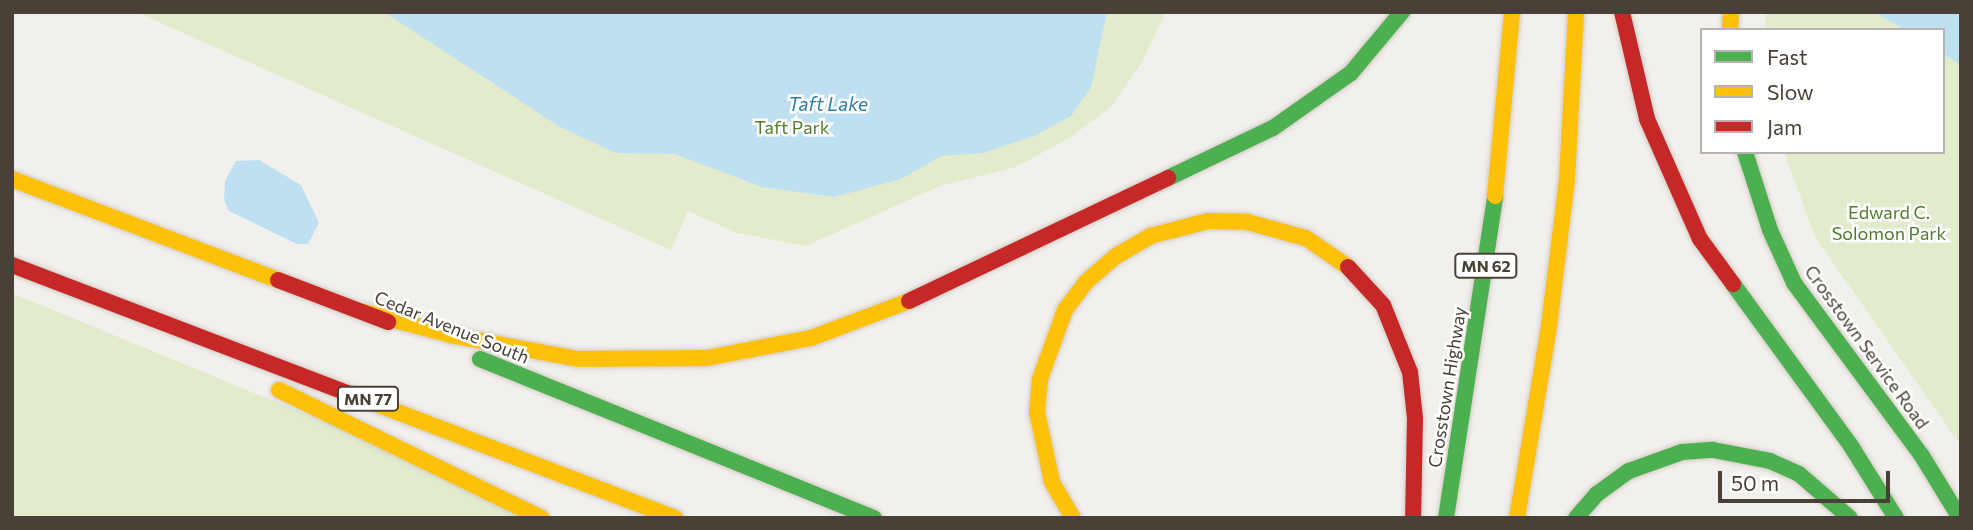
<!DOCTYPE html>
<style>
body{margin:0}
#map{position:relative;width:1973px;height:530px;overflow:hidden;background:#f2f0ed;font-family:Commissioner,sans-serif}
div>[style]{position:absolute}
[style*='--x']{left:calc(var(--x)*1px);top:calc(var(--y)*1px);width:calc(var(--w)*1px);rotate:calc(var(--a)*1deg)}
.green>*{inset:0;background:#e2eccd}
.water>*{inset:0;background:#bee0f0}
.roads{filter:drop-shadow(0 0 2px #d2ccc4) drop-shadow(0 0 2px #d2ccc4)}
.fast>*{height:16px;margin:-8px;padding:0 8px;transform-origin:8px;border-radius:8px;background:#4caf50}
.slow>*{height:16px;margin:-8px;padding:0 8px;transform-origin:8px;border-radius:8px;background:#ffc107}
.jam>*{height:16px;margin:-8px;padding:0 8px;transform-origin:8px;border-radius:8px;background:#c62828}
span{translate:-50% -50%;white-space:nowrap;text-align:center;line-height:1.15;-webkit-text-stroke:5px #fff;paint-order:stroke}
.shield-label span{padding:2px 5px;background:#fff;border:2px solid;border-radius:5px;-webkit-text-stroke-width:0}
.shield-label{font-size:16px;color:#494138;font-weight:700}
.park-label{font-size:18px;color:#507c2a}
.street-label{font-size:18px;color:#494138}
.water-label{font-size:19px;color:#2d7da6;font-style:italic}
.frame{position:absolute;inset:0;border:14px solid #494138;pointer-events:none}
.legend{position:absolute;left:1700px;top:28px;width:245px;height:126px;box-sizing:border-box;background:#fff;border:2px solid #b6b3af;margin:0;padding:9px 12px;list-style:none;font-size:21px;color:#494138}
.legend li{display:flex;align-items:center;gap:14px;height:35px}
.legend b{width:35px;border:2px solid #b6b3af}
.scale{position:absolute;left:1718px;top:471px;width:172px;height:32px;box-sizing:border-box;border:4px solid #494138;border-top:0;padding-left:9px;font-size:21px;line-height:24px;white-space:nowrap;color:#494138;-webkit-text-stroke:5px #fff;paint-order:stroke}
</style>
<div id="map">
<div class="green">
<div style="clip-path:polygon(136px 12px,1166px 12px,1141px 64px,1111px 107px,1071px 137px,1016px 167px,940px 186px,806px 246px,737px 233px,688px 211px,671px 250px)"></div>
<div style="clip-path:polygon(1766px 12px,1961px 12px,1961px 446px,1815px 237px,1784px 152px,1943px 152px,1943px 30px,1765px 30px)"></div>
<div style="clip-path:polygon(12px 293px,349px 432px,525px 518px,12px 518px)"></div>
</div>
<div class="water">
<div style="clip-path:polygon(384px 12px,1107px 12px,1091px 87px,1071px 116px,1034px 136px,983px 153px,941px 156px,901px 179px,834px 197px,762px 187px,675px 154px,616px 153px,560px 127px)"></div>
<div style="clip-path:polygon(1874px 12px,1961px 12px,1961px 65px,1943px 54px,1943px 30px,1905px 30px)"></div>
<div style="clip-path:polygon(259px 160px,301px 185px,319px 223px,308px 244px,297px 244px,229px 211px,224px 200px,225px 181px,236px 161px)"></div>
</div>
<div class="roads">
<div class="fast">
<div style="--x:1745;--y:152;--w:82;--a:72.2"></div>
<div style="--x:1770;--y:230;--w:58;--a:65.6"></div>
<div style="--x:1794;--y:283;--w:215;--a:53.5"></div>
<div style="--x:1922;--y:456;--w:73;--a:58.5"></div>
<div style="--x:1168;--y:178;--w:116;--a:-25.5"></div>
<div style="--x:1273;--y:128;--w:95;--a:-35.2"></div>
<div style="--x:1351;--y:73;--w:80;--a:-50.1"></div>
<div style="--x:1733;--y:284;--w:200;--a:53.9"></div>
<div style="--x:1851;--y:446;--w:85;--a:58"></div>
<div style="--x:480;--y:359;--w:425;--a:22"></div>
<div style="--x:1446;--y:518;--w:326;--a:-81.3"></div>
<div style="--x:1576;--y:518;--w:32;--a:-49"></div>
<div style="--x:1597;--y:494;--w:39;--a:-36"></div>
<div style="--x:1629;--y:471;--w:56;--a:-19.7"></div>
<div style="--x:1682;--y:452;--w:31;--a:-4"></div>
<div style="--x:1713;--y:450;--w:58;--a:10.9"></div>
<div style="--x:1770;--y:461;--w:32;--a:24"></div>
<div style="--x:1799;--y:474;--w:67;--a:40.8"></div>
</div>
<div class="slow">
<div style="--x:1730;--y:30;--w:18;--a:-87"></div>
<div style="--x:12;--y:179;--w:285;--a:20.8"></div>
<div style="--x:1495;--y:196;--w:185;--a:-84.7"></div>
<div style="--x:364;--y:312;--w:94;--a:14.8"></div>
<div style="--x:455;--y:336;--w:125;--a:10.6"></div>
<div style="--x:578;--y:359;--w:129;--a:-0.4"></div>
<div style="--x:707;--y:358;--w:106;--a:-10.9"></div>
<div style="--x:811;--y:338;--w:105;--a:-20.7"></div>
<div style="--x:279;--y:390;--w:292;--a:26"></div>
<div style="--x:366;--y:400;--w:331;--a:20.9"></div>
<div style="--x:1073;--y:518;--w:42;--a:-120.3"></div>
<div style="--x:1052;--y:482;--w:72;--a:-102.1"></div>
<div style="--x:1037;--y:412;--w:33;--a:-85"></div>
<div style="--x:1040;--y:379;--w:73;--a:-70.1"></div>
<div style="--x:1065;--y:310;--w:35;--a:-53"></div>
<div style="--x:1086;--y:282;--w:40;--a:-41"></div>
<div style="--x:1116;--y:256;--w:39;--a:-30"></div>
<div style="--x:1150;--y:236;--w:60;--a:-14.5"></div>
<div style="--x:1208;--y:221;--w:39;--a:1"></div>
<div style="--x:1247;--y:222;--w:61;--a:15.2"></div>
<div style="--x:1306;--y:238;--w:51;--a:34.6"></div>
<div style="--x:1517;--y:518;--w:195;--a:-80.5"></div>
<div style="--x:1549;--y:326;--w:148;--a:-83"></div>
<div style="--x:1567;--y:179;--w:167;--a:-86.9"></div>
</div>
<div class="jam">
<div style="--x:1622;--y:12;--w:110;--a:76.8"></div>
<div style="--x:1647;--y:119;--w:131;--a:66.2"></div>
<div style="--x:1700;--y:239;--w:56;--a:53.7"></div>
<div style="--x:12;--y:265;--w:379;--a:20.9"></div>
<div style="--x:1348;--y:267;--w:52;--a:47.4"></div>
<div style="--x:1383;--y:305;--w:72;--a:68.1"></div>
<div style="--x:1410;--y:372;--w:46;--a:83.8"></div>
<div style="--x:1415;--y:418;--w:100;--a:91.1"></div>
<div style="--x:278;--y:280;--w:118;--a:20.9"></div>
<div style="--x:909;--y:301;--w:287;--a:-25.4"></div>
</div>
</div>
<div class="shield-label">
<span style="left:1486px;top:266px">MN 62</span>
<span style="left:368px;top:399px">MN 77</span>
</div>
<div class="park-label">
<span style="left:792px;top:127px">Taft Park</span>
<span style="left:1889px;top:223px">Edward C.<br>Solomon Park</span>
</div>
<div class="street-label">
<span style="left:452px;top:327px;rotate:22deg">Cedar Avenue South</span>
<span style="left:1867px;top:347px;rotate:54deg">Crosstown Service Road</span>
<span style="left:1447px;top:387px;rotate:-81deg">Crosstown Highway</span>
</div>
<div class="water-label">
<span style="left:828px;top:104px">Taft Lake</span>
</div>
<div class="frame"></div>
<ul class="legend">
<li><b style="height:9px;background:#4caf50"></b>Fast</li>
<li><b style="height:9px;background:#ffc107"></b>Slow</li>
<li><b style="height:9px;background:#c62828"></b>Jam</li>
</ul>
<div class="scale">50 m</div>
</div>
